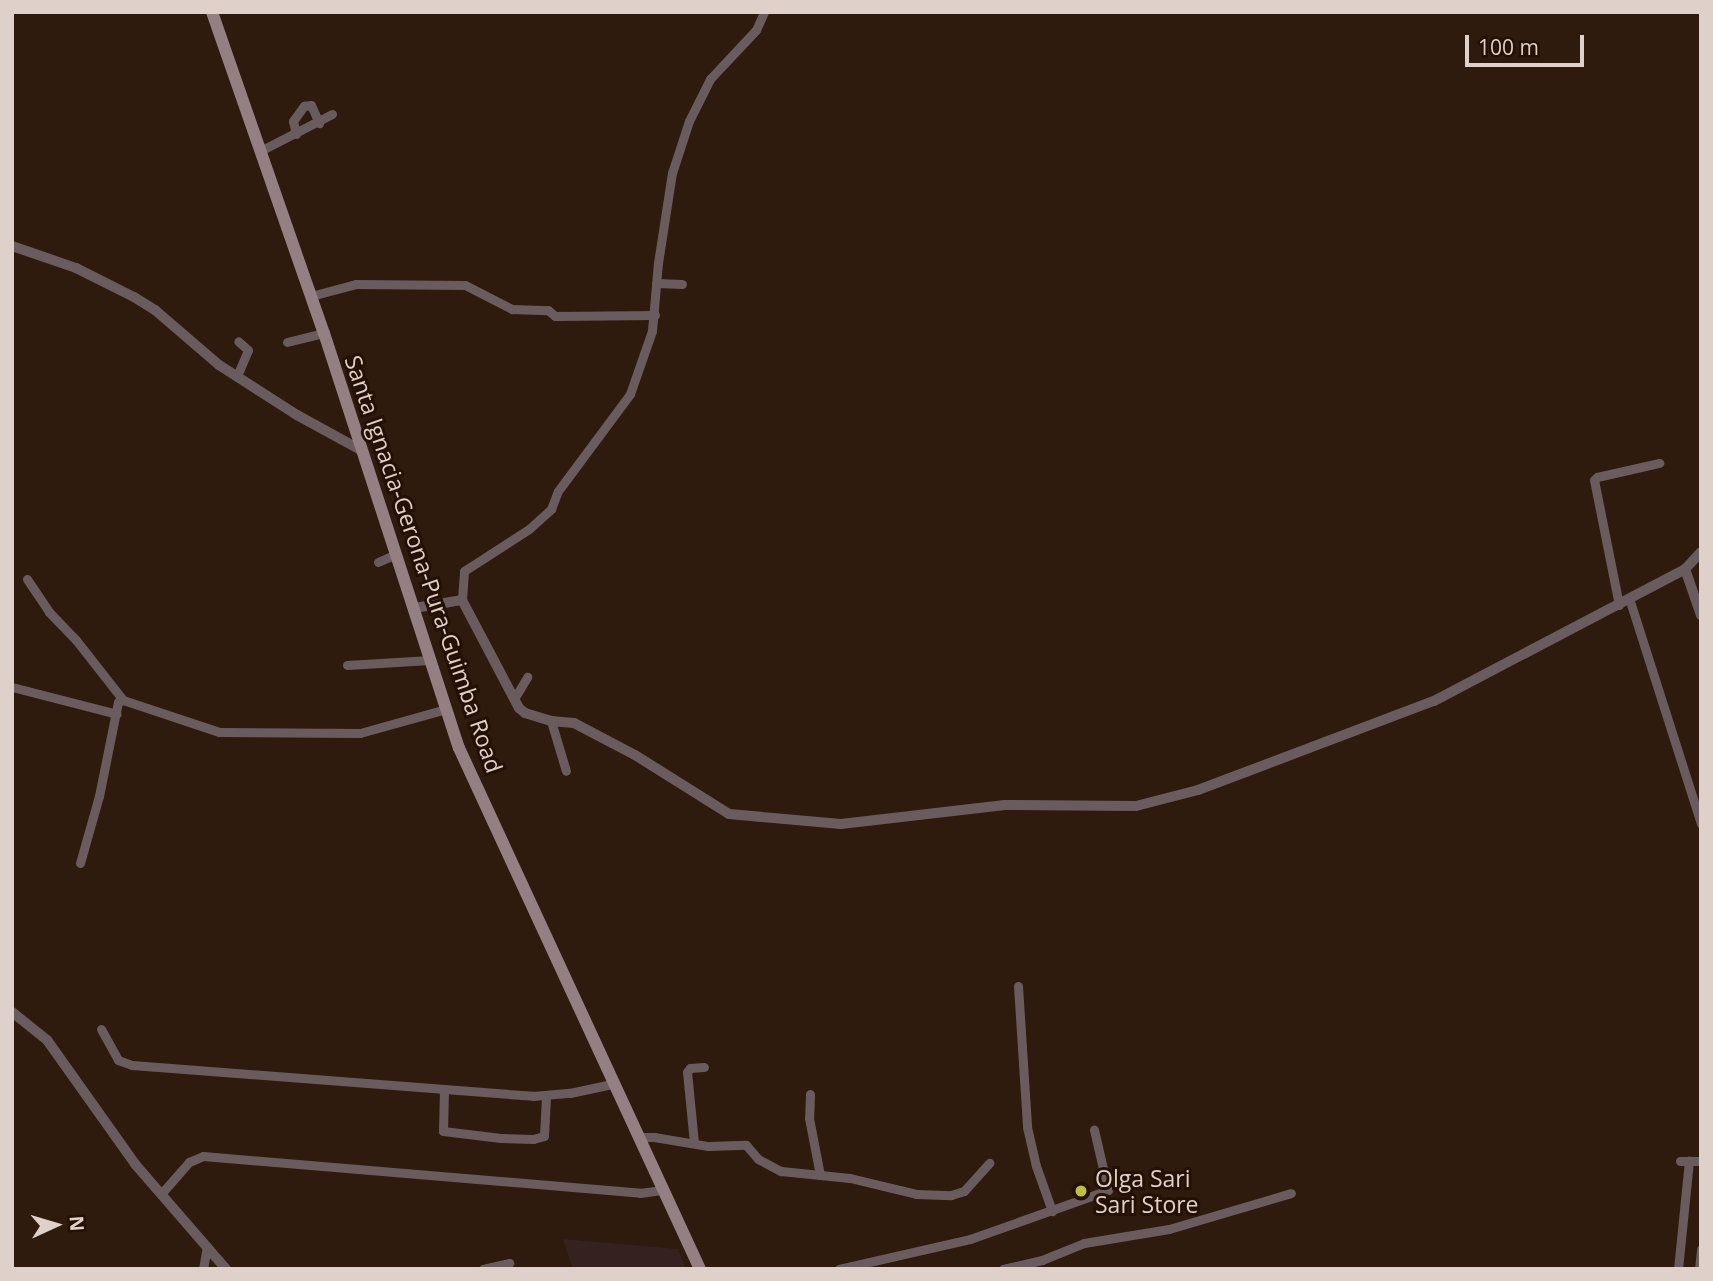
<!DOCTYPE html>
<style>
body{margin:0}
#map{position:relative;width:1713px;height:1281px;overflow:hidden;background:#2f1a0e;font-family:"Open Sans",sans-serif}
div>[style]{position:absolute}
[style*='--x']{left:calc(var(--x)*1px);top:calc(var(--y)*1px);width:calc(var(--w)*1px);rotate:calc(var(--a)*1deg)}
.education>*{inset:0;background:#342120}
.minor>*{height:9px;margin:-4.5px;padding:0 4.5px;transform-origin:4.5px;border-radius:4.5px;background:#6a5c5e}
.tertiary>*{height:10px;margin:-5px;padding:0 5px;transform-origin:5px;border-radius:5px;background:#6a5c5e}
.secondary>*{height:12px;margin:-6px;padding:0 6px;transform-origin:6px;border-radius:6px;background:#947f82}
.dots>*{width:19px;height:19px;translate:-50% -50%;box-sizing:border-box;border:4px solid #241005;border-radius:50%}
span{translate:-50% -50%;white-space:nowrap;text-align:center;line-height:1.15;-webkit-text-stroke:6px #241005;paint-order:stroke}
.street-label{font-size:23px;color:#dfd0c9}
.poi-label{font-size:23px;color:#dfd0c9}
.left{translate:0 -50%;text-align:left}
.frame{position:absolute;inset:0;border:14px solid #dfd0c9;pointer-events:none}
.north{position:absolute;left:21px;top:1190px;width:70px;height:70px;-webkit-text-stroke:5px #241005;paint-order:stroke;rotate:86deg;font-size:19px;font-weight:700;line-height:28px;text-align:center;color:#dfd0c9}
.north::after{content:'';display:block;margin:auto;width:24px;height:32px;background:#dfd0c9;clip-path:polygon(50% 0,100% 100%,50% 72%,0 100%)}
.scale{position:absolute;left:1465px;top:35px;width:119px;height:32px;box-sizing:border-box;border:4px solid #dfd0c9;border-top:0;padding-left:9px;font-size:21px;line-height:24px;white-space:nowrap;color:#dfd0c9;-webkit-text-stroke:5px #241005;paint-order:stroke}
</style>
<div id="map">
<div class="education">
<div style="clip-path:polygon(563px 1239px,678px 1249px,686px 1269px,573px 1269px)"></div>
</div>
<div class="minor">
<div style="--x:296;--y:134;--w:13;--a:-103"></div>
<div style="--x:293;--y:121;--w:19;--a:-54"></div>
<div style="--x:304;--y:106;--w:7;--a:-8"></div>
<div style="--x:311;--y:105;--w:20;--a:66"></div>
<div style="--x:260;--y:151;--w:81;--a:-27.2"></div>
<div style="--x:656;--y:283;--w:26;--a:2"></div>
<div style="--x:311;--y:296;--w:47;--a:-14.9"></div>
<div style="--x:356;--y:284;--w:109;--a:0.5"></div>
<div style="--x:465;--y:285;--w:53;--a:27.1"></div>
<div style="--x:512;--y:309;--w:36;--a:2"></div>
<div style="--x:548;--y:310;--w:9;--a:41"></div>
<div style="--x:555;--y:316;--w:100;--a:-0.6"></div>
<div style="--x:287;--y:342;--w:38;--a:-14"></div>
<div style="--x:237;--y:376;--w:28;--a:-67"></div>
<div style="--x:248;--y:350;--w:13;--a:-138"></div>
<div style="--x:378;--y:562;--w:20;--a:-24"></div>
<div style="--x:27;--y:579;--w:40;--a:56"></div>
<div style="--x:49;--y:612;--w:39;--a:46"></div>
<div style="--x:76;--y:640;--w:76;--a:51.9"></div>
<div style="--x:123;--y:700;--w:101;--a:18.4"></div>
<div style="--x:219;--y:732;--w:141;--a:0.4"></div>
<div style="--x:360;--y:733;--w:89;--a:-15.6"></div>
<div style="--x:1629;--y:598;--w:237;--a:72.3"></div>
<div style="--x:462;--y:600;--w:29;--a:-86"></div>
<div style="--x:464;--y:571;--w:77;--a:-32.9"></div>
<div style="--x:529;--y:529;--w:30;--a:-42"></div>
<div style="--x:551;--y:509;--w:19;--a:-69"></div>
<div style="--x:558;--y:491;--w:121;--a:-53.4"></div>
<div style="--x:630;--y:394;--w:67;--a:-70.8"></div>
<div style="--x:652;--y:331;--w:68;--a:-85"></div>
<div style="--x:658;--y:263;--w:91;--a:-81.2"></div>
<div style="--x:672;--y:173;--w:55;--a:-71.9"></div>
<div style="--x:689;--y:121;--w:47;--a:-63.4"></div>
<div style="--x:710;--y:79;--w:67;--a:-46.8"></div>
<div style="--x:756;--y:30;--w:20;--a:-66"></div>
<div style="--x:1619;--y:605;--w:127;--a:-101.3"></div>
<div style="--x:1594;--y:480;--w:4;--a:-45"></div>
<div style="--x:1597;--y:477;--w:64;--a:-12.7"></div>
<div style="--x:347;--y:665;--w:83;--a:-3.4"></div>
<div style="--x:12;--y:687;--w:108;--a:14.4"></div>
<div style="--x:514;--y:699;--w:26;--a:-59"></div>
<div style="--x:551;--y:721;--w:52;--a:73.3"></div>
<div style="--x:80;--y:863;--w:70;--a:-74.2"></div>
<div style="--x:99;--y:796;--w:96;--a:-78.6"></div>
<div style="--x:118;--y:702;--w:5;--a:-22"></div>
<div style="--x:1018;--y:986;--w:141;--a:86.3"></div>
<div style="--x:1027;--y:1127;--w:40;--a:77"></div>
<div style="--x:1036;--y:1166;--w:48;--a:70.4"></div>
<div style="--x:101;--y:1029;--w:35;--a:61"></div>
<div style="--x:118;--y:1060;--w:15;--a:20"></div>
<div style="--x:132;--y:1065;--w:402;--a:4.4"></div>
<div style="--x:533;--y:1096;--w:37;--a:-5"></div>
<div style="--x:570;--y:1093;--w:43;--a:-12.1"></div>
<div style="--x:444;--y:1090;--w:41;--a:91.4"></div>
<div style="--x:443;--y:1131;--w:58;--a:6.9"></div>
<div style="--x:501;--y:1138;--w:32;--a:2"></div>
<div style="--x:533;--y:1139;--w:11;--a:-15"></div>
<div style="--x:544;--y:1136;--w:40;--a:-87.1"></div>
<div style="--x:810;--y:1094;--w:24;--a:92"></div>
<div style="--x:809;--y:1118;--w:58;--a:79.1"></div>
<div style="--x:638;--y:1137;--w:16;--a:0"></div>
<div style="--x:654;--y:1137;--w:55;--a:9.5"></div>
<div style="--x:708;--y:1146;--w:38;--a:-2"></div>
<div style="--x:746;--y:1145;--w:18;--a:49"></div>
<div style="--x:758;--y:1159;--w:26;--a:28"></div>
<div style="--x:781;--y:1171;--w:69;--a:5.8"></div>
<div style="--x:850;--y:1178;--w:68;--a:13.6"></div>
<div style="--x:916;--y:1194;--w:35;--a:2"></div>
<div style="--x:951;--y:1195;--w:14;--a:-17"></div>
<div style="--x:964;--y:1191;--w:38;--a:-48"></div>
<div style="--x:694;--y:1143;--w:71;--a:-95.6"></div>
<div style="--x:687;--y:1072;--w:5;--a:-53"></div>
<div style="--x:690;--y:1068;--w:14;--a:-4"></div>
<div style="--x:1680;--y:1161;--w:21;--a:0"></div>
<div style="--x:161;--y:1194;--w:43;--a:-48.8"></div>
<div style="--x:189;--y:1162;--w:15;--a:-23"></div>
<div style="--x:203;--y:1156;--w:439;--a:4.8"></div>
<div style="--x:640;--y:1193;--w:22;--a:-8"></div>
<div style="--x:203;--y:1269;--w:23;--a:-80"></div>
<div style="--x:483;--y:1269;--w:27;--a:-13"></div>
<div style="--x:839;--y:1269;--w:134;--a:-12.9"></div>
<div style="--x:970;--y:1239;--w:146;--a:-19.5"></div>
<div style="--x:1108;--y:1190;--w:62;--a:-103.1"></div>
<div style="--x:1003;--y:1269;--w:40;--a:-13"></div>
<div style="--x:1042;--y:1260;--w:45;--a:-22"></div>
<div style="--x:1084;--y:1243;--w:86;--a:-9.4"></div>
<div style="--x:1169;--y:1229;--w:127;--a:-16.4"></div>
<div style="--x:1678;--y:1269;--w:109;--a:-84.2"></div>
<div style="--x:1699;--y:1269;--w:20;--a:-84"></div>
</div>
<div class="tertiary">
<div style="--x:12;--y:246;--w:68;--a:19"></div>
<div style="--x:76;--y:268;--w:65;--a:26.6"></div>
<div style="--x:134;--y:297;--w:25;--a:32"></div>
<div style="--x:155;--y:310;--w:84;--a:40.7"></div>
<div style="--x:219;--y:365;--w:93;--a:32.7"></div>
<div style="--x:297;--y:415;--w:73;--a:28.7"></div>
<div style="--x:1701;--y:552;--w:23;--a:133"></div>
<div style="--x:1685;--y:569;--w:49;--a:70.8"></div>
<div style="--x:415;--y:608;--w:48;--a:-9.7"></div>
<div style="--x:462;--y:600;--w:122;--a:62.2"></div>
<div style="--x:519;--y:708;--w:8;--a:40"></div>
<div style="--x:525;--y:713;--w:27;--a:17"></div>
<div style="--x:551;--y:721;--w:23;--a:5"></div>
<div style="--x:574;--y:723;--w:69;--a:27.7"></div>
<div style="--x:635;--y:755;--w:111;--a:32.1"></div>
<div style="--x:729;--y:814;--w:112;--a:5.1"></div>
<div style="--x:841;--y:824;--w:165;--a:-6.6"></div>
<div style="--x:1005;--y:805;--w:131;--a:0.4"></div>
<div style="--x:1136;--y:806;--w:64;--a:-14.5"></div>
<div style="--x:1198;--y:790;--w:252;--a:-20.7"></div>
<div style="--x:1434;--y:701;--w:284;--a:-27.7"></div>
<div style="--x:12;--y:1012;--w:45;--a:38.7"></div>
<div style="--x:47;--y:1040;--w:152;--a:54.6"></div>
<div style="--x:135;--y:1164;--w:139;--a:49.1"></div>
</div>
<div class="secondary">
<div style="--x:212;--y:12;--w:340;--a:70.8"></div>
<div style="--x:324;--y:333;--w:436;--a:72"></div>
<div style="--x:459;--y:748;--w:574;--a:65.18"></div>
</div>
<div class="dots">
<div style="left:1081px;top:1191px;background:#bfbe41"></div>
</div>
<div class="street-label">
<span style="left:424px;top:564px;rotate:71deg">Santa Ignacia-Gerona-Pura-Guimba Road</span>
</div>
<div class="poi-label">
<span class="left" style="left:1095px;top:1191px">Olga Sari<br>Sari Store</span>
</div>
<div class="frame"></div>
<div class="north">N</div>
<div class="scale">100 m</div>
</div>
